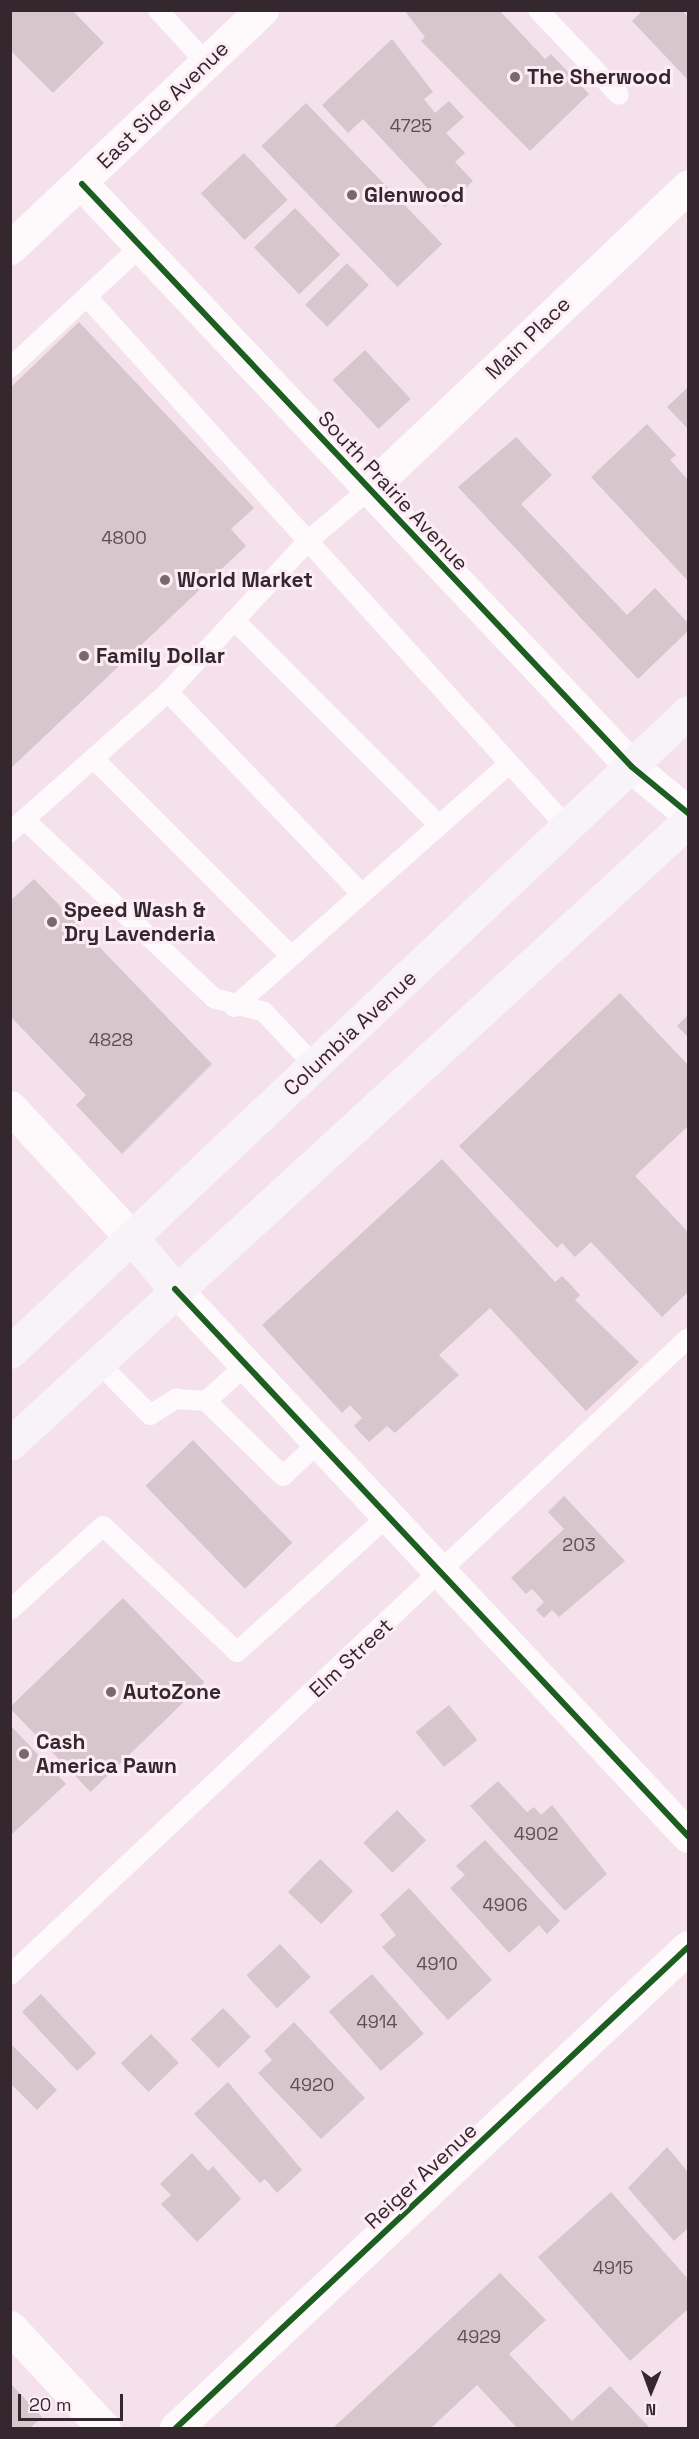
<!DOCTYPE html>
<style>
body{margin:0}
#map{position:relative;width:699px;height:2439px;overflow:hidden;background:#f5e1eb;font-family:"Space Grotesk",sans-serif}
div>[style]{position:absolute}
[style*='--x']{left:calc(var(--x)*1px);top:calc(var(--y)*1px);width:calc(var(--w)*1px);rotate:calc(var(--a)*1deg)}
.building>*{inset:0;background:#d7c6cb;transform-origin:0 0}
.service>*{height:20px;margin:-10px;padding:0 10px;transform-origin:10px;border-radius:10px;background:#fefafc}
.minor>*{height:33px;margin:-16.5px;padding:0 16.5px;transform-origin:16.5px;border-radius:16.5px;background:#fefafc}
.tertiary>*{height:33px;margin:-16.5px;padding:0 16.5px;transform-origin:16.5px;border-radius:16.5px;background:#fefafc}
.secondary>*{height:33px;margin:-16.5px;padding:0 16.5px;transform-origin:16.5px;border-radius:16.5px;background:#f8f3f7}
.cycleway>*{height:6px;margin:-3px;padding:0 3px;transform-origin:3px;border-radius:3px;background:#1b5e20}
.dots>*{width:16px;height:16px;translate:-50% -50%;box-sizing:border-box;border:3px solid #fcedf4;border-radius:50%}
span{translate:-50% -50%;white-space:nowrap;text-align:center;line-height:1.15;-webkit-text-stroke:6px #fcedf4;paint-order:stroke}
.number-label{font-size:18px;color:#5e4f55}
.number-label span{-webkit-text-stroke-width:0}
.poi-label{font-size:21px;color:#35272e;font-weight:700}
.left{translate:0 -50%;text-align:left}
.street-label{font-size:21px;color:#35272e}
.frame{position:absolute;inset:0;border:12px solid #35272e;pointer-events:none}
.north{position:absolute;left:621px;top:2361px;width:60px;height:60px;-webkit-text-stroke:4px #fcedf4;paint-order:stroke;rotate:181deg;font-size:16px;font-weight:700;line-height:24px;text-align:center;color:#35272e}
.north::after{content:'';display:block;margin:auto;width:21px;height:27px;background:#35272e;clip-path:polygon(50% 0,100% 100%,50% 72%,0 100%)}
.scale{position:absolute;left:18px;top:2394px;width:105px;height:27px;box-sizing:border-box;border:3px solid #35272e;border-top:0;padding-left:8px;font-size:18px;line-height:21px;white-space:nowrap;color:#35272e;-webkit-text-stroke:4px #fcedf4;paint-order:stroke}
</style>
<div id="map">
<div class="building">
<div style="clip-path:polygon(10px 10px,72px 10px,104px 43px,53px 93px,10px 50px)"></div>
<div style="clip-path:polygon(404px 10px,499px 10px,545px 59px,551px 54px,589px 94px,530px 151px,421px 41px,425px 37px)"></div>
<div style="clip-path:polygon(643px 10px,682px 10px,688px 17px,688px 80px,632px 21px)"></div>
<div style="clip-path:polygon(392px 39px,433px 92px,424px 99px,435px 113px,449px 101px,464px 117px,446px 133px,465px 153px,455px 162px,473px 181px,445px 207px,363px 119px,348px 133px,322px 105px)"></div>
<div style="left:306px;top:103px;width:196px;height:62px;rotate:46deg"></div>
<div style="left:244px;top:153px;width:64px;height:59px;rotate:47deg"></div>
<div style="left:295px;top:208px;width:65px;height:57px;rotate:46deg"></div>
<div style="left:347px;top:263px;width:31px;height:59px;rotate:45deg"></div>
<div style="clip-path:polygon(79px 322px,254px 508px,231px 529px,246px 546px,10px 769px,10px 388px)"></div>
<div style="left:365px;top:350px;width:67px;height:44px;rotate:47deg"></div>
<div style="clip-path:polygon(688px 387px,688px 429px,667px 407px)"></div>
<div style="clip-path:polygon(647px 424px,676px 455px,670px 460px,688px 480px,688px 581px,591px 477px)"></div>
<div style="clip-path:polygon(516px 437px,552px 475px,521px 504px,627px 615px,655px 588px,688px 623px,688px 631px,638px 679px,458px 487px)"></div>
<div style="clip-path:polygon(34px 879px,212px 1064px,122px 1154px,76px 1105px,86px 1095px,10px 1016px,10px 901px)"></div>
<div style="clip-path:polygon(620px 993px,688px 1065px,688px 1126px,635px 1176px,688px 1232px,688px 1292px,662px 1317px,591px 1242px,575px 1257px,562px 1243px,557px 1248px,459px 1146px)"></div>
<div style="clip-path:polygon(688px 1015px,688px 1037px,677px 1026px)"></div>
<div style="clip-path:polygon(442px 1159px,555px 1282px,562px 1276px,568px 1282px,580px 1295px,575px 1300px,639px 1362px,586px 1411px,490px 1308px,439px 1355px,459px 1375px,395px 1433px,387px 1426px,369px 1442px,354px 1426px,362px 1418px,350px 1405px,342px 1413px,262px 1325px)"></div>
<div style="left:193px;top:1440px;width:143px;height:66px;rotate:46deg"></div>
<div style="clip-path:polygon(564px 1496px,625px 1561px,559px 1617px,552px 1610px,544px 1618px,536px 1610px,544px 1602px,532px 1589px,526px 1594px,511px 1578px,564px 1529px,548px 1512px)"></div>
<div style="left:123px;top:1598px;width:117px;height:158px;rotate:46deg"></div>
<div style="left:449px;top:1705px;width:45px;height:43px;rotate:51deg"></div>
<div style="clip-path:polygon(10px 1725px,66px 1784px,10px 1836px)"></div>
<div style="clip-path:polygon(498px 1781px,527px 1812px,534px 1807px,541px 1815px,552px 1805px,607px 1874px,565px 1911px,470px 1806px)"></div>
<div style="left:397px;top:1810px;width:42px;height:47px;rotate:46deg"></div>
<div style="clip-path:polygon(485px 1840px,560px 1921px,547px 1934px,539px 1925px,509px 1953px,450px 1888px,465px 1875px,456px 1866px)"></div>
<div style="left:320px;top:1859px;width:46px;height:46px;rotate:44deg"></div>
<div style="clip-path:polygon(409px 1888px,492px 1980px,448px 2020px,382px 1947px,396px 1935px,380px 1915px)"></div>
<div style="left:280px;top:1944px;width:45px;height:46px;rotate:47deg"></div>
<div style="left:372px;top:1974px;width:79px;height:57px;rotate:49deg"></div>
<div style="left:41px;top:1994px;width:81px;height:26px;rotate:47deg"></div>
<div style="left:223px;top:2008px;width:40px;height:45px;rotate:46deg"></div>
<div style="clip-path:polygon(294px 2022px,365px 2098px,321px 2139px,258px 2073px,272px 2060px,264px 2051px)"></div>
<div style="left:151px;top:2034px;width:40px;height:42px;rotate:46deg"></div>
<div style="clip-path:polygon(10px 2043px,57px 2090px,37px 2110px,10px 2083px)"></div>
<div style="clip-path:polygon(228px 2082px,302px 2170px,277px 2193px,265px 2179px,260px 2183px,194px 2114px)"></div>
<div style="clip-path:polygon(667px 2147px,688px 2172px,688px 2228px,674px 2241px,628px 2188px)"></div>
<div style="clip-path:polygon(192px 2153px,208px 2171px,213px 2166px,241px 2199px,197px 2242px,161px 2204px,171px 2195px,160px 2184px)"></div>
<div style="clip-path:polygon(611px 2192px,688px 2279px,688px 2309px,630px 2361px,538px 2257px)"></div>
<div style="clip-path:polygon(500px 2273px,546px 2320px,509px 2354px,572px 2421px,610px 2386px,650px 2428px,517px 2428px,477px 2385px,431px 2428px,333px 2428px)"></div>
<div style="clip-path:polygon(10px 2383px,42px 2417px,30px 2428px,10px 2428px)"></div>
</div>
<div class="service">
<div style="--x:158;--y:10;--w:72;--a:47.8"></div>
<div style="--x:538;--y:10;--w:117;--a:46.4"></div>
<div style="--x:87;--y:297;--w:715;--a:47.83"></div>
<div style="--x:10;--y:368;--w:179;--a:-43"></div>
<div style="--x:234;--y:620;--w:290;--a:45"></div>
<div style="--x:168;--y:692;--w:280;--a:46.2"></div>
<div style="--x:96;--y:761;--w:276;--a:45"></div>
<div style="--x:25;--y:820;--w:260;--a:43.3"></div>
<div style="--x:214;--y:998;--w:52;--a:15.6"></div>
<div style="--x:264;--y:1012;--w:74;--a:46.6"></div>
<div style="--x:10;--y:832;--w:211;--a:-41.5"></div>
<div style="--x:168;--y:692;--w:207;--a:-47.2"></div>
<div style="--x:309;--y:540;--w:77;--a:-40.3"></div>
<div style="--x:234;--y:1007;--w:367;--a:-41.5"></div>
<div style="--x:98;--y:1362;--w:74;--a:45.5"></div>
<div style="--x:150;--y:1415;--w:31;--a:-32"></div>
<div style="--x:176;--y:1399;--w:30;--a:4"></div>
<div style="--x:206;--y:1401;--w:107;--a:44.2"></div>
<div style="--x:283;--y:1476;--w:47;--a:-43.3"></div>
<div style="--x:206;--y:1401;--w:54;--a:-42"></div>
<div style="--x:10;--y:1610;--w:125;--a:-42.1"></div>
<div style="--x:103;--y:1526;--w:184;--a:43.2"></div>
<div style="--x:237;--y:1652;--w:200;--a:-42"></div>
<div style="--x:10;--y:1975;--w:930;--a:-43.21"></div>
</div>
<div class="minor">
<div style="--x:82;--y:184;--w:801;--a:46.67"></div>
<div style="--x:632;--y:767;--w:72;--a:39.4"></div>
<div style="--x:10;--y:248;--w:347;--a:-43.4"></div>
<div style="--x:368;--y:490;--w:441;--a:-43.5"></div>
<div style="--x:10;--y:1107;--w:179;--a:47"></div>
<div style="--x:10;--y:2327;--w:138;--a:47.1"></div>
<div style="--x:176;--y:2428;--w:702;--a:-43.21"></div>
</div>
<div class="tertiary">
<div style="--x:175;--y:1289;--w:750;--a:46.84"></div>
</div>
<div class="secondary">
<div style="--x:132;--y:1238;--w:67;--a:49.9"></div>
<div style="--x:10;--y:1352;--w:932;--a:-43.35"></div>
<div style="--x:10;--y:1444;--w:921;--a:-42.58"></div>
</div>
<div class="cycleway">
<div style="--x:82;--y:184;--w:801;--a:46.67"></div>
<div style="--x:632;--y:767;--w:72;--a:39.4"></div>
<div style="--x:175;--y:1289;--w:750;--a:46.84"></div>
<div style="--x:176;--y:2428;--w:702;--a:-43.21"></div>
</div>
<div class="dots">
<div style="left:515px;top:77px;background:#786870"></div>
<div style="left:352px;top:195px;background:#786870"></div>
<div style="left:165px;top:580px;background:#786870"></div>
<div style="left:84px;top:656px;background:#786870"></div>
<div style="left:52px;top:922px;background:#786870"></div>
<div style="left:111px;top:1692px;background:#786870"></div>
<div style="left:24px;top:1754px;background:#786870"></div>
</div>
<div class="number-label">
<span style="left:411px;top:126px">4725</span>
<span style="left:124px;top:538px">4800</span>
<span style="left:111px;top:1040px">4828</span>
<span style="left:579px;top:1545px">203</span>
<span style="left:536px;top:1834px">4902</span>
<span style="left:505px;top:1905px">4906</span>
<span style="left:437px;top:1964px">4910</span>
<span style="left:377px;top:2022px">4914</span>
<span style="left:312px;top:2085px">4920</span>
<span style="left:613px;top:2268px">4915</span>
<span style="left:479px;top:2337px">4929</span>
</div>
<div class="poi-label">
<span class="left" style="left:527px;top:77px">The Sherwood</span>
<span class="left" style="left:364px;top:195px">Glenwood</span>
<span class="left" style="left:177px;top:580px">World Market</span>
<span class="left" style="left:96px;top:656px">Family Dollar</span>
<span class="left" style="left:64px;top:922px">Speed Wash &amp;<br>Dry Lavenderia</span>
<span class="left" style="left:123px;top:1692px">AutoZone</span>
<span class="left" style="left:36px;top:1754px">Cash<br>America Pawn</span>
</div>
<div class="street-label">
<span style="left:163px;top:105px;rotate:-44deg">East Side Avenue</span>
<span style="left:528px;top:338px;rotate:-44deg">Main Place</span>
<span style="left:393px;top:491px;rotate:47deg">South Prairie Avenue</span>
<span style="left:350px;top:1033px;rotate:-43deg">Columbia Avenue</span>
<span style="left:351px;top:1658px;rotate:-43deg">Elm Street</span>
<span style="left:421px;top:2176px;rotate:-43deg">Reiger Avenue</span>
</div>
<div class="frame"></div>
<div class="north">N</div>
<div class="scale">20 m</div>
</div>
